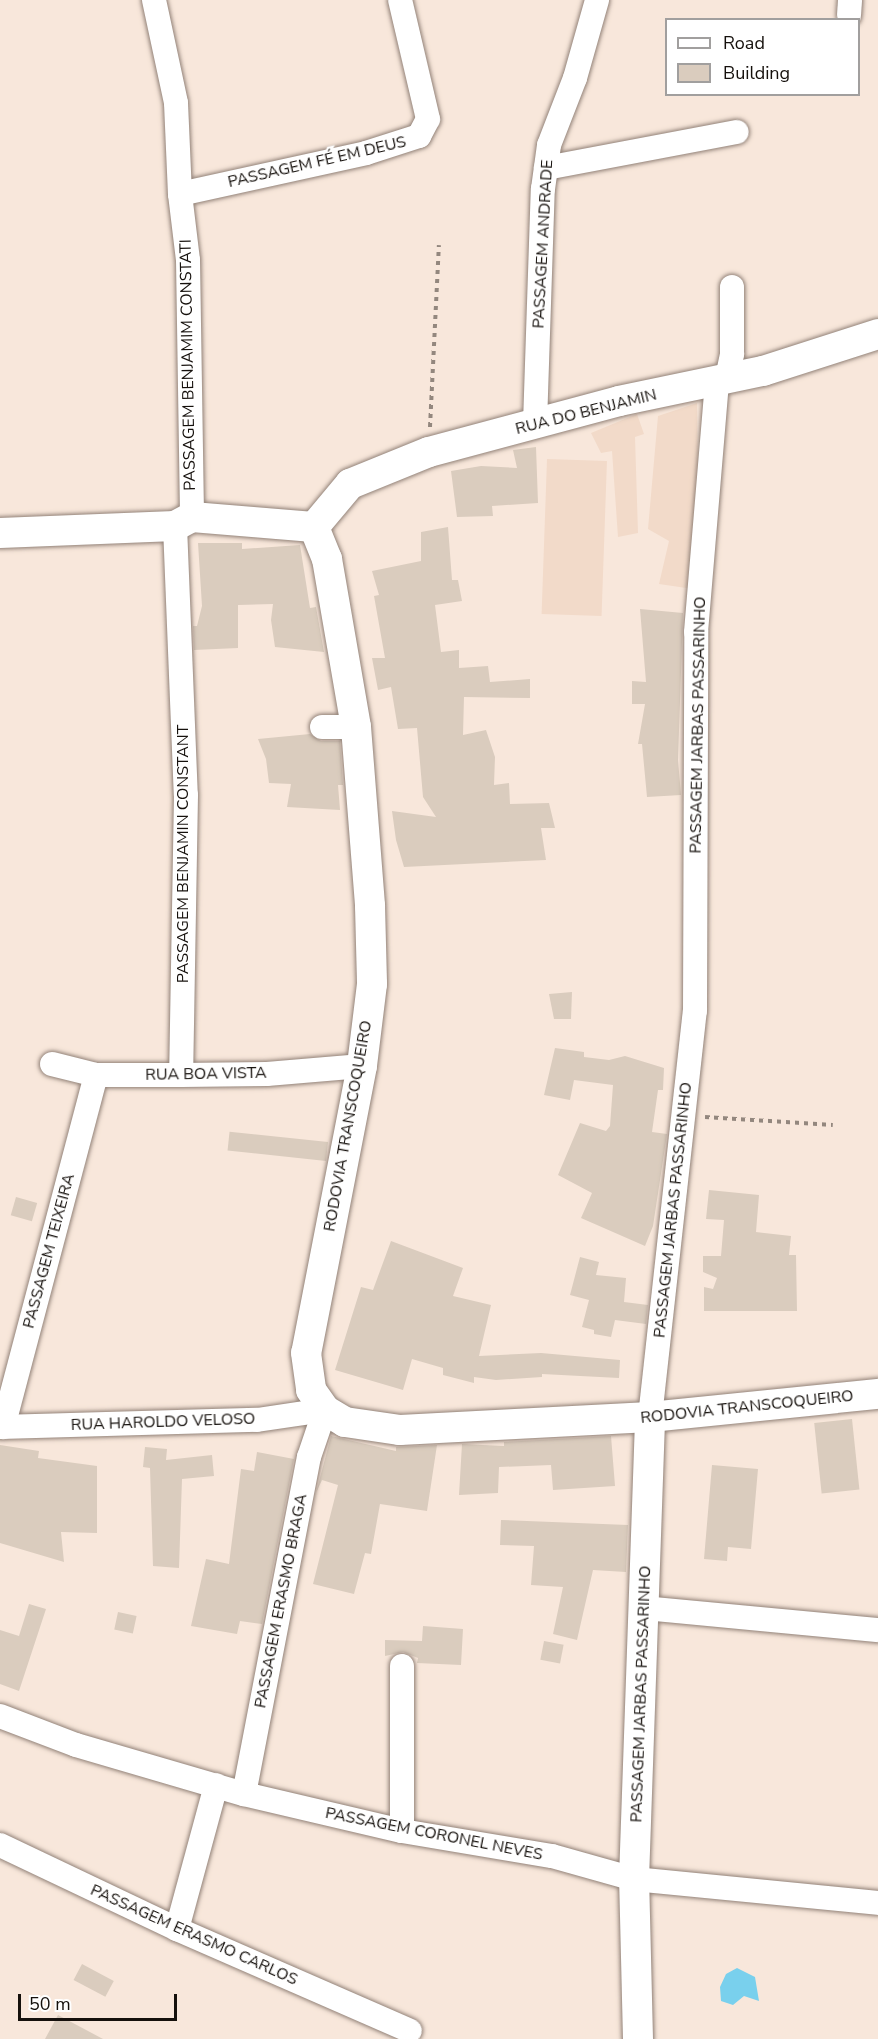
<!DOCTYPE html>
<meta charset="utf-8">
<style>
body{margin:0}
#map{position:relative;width:878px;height:2039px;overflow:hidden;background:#f8e7db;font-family:"Nunito Sans",sans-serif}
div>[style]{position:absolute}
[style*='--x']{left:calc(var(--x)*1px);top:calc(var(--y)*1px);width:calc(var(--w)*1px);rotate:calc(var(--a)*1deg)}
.built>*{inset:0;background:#f2dac9;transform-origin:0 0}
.water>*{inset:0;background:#79d0ed}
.building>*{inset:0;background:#daccbe;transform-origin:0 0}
.path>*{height:4px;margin-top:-2px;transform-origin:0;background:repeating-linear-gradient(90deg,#93877e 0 4.5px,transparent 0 9px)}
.roads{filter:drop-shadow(0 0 2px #928278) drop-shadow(0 0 2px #928278)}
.minor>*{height:24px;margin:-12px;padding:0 12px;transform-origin:12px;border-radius:12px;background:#fff}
.major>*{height:30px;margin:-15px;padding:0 15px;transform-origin:15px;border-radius:15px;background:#fff}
span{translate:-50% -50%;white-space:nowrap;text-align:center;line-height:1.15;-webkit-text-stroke:4.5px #fff;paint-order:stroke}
.street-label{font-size:16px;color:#15100c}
.legend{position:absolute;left:665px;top:18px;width:195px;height:78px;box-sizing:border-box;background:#fff;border:2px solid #a19f9e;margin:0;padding:8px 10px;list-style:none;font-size:18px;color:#15100c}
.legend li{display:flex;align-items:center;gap:12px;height:30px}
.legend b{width:30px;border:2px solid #a19f9e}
.scale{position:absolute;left:18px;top:1994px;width:159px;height:27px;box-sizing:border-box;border:3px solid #15100c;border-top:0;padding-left:8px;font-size:18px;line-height:21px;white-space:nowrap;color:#15100c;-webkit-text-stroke:4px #fff;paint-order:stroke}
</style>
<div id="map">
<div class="built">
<div style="clip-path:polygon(697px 403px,700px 590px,659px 584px,669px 541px,648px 529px,658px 416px)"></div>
<div style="clip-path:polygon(637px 414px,644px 434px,635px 437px,638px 533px,618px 537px,612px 451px,601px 453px,591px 433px)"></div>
<div style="left:547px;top:459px;width:60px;height:155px;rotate:2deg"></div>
</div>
<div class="water">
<div style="clip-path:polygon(737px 1968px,755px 1977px,759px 2001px,744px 1996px,733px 2005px,721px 2001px,720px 1987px,726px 1974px)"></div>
</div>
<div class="building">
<div style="clip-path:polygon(536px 447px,538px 503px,492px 506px,493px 516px,457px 517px,451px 471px,481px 466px,517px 468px,513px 450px)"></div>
<div style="clip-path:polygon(448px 527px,452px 580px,458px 580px,462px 601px,435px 605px,441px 652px,459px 650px,459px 668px,488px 666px,490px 682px,530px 679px,530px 698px,464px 697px,463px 735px,486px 730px,495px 757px,494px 785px,509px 783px,510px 804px,549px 803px,555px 828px,541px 828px,546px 860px,404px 867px,396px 840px,392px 811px,436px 817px,423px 797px,417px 728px,398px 729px,391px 687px,378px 690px,372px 658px,385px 658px,374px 596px,379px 595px,372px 571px,421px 561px,421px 532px)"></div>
<div style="clip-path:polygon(198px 543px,242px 543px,242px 549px,300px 545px,310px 608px,316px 607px,324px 652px,275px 647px,271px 620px,273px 604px,238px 605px,238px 648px,194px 650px,193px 626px,197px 626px,202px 606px)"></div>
<div style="clip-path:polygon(640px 609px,683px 613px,678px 760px,681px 795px,647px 797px,642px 744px,638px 744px,645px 704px,632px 704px,632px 681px,646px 682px)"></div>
<div style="clip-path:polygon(310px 734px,321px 741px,340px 741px,343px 785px,338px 785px,340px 810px,287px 807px,291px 784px,269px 783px,266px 759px,258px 739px)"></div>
<div style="clip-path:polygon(572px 992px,571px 1019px,554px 1019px,549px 994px)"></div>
<div style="clip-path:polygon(555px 1048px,584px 1052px,584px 1057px,609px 1060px,625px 1056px,664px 1068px,663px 1090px,658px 1090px,652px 1132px,667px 1134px,653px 1226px,645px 1246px,581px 1218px,592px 1193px,558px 1175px,580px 1123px,606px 1131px,610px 1126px,613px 1085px,574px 1080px,570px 1100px,544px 1095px)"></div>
<div style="left:328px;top:1142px;width:19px;height:99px;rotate:96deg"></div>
<div style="clip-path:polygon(709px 1190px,759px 1195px,756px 1232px,791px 1236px,789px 1255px,796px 1255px,797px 1311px,704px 1311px,704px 1287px,713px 1289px,717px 1278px,703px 1272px,703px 1256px,721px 1256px,724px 1220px,706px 1219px)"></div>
<div style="left:16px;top:1197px;width:22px;height:19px;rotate:16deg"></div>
<div style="clip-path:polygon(391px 1241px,463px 1268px,453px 1296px,491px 1305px,479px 1356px,541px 1353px,620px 1360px,619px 1378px,542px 1374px,542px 1377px,496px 1380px,474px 1377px,474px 1383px,443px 1375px,443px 1368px,412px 1359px,403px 1390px,335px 1370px,361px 1287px,373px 1290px)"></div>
<div style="clip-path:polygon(580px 1257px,599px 1262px,596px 1275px,626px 1278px,624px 1302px,648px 1305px,646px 1324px,615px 1320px,611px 1337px,594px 1334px,594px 1330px,582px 1327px,589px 1300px,570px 1295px)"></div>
<div style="left:852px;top:1419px;width:71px;height:38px;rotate:84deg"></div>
<div style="clip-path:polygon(331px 1436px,396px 1451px,396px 1447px,437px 1445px,427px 1511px,380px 1504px,371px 1554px,365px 1553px,354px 1594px,313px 1584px,338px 1485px,322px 1480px,316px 1493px)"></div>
<div style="clip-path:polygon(611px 1436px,615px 1486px,553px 1490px,551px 1465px,499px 1467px,498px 1493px,459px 1495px,462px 1444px,504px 1446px,504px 1442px)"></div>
<div style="clip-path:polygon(0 1445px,39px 1451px,38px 1458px,97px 1466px,97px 1533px,61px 1532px,64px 1562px,0 1543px)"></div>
<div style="clip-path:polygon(145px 1447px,167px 1449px,166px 1460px,212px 1455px,214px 1476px,182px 1479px,179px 1568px,153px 1566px,150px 1468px,143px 1467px)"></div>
<div style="clip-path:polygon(257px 1452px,294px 1459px,262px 1624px,240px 1621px,237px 1634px,191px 1626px,206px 1559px,229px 1564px,241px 1469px,254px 1471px)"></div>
<div style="clip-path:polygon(712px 1465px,758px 1469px,751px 1549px,728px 1547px,727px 1561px,704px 1559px)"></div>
<div style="clip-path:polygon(501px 1520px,628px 1525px,626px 1572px,593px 1570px,577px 1640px,553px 1634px,563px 1587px,531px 1585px,534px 1546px,500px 1545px)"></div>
<div style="clip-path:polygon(29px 1604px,46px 1609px,19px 1691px,0 1684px,0 1630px,19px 1636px)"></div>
<div style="left:118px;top:1612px;width:19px;height:18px;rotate:12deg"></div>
<div style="clip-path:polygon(423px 1626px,463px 1629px,461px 1665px,417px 1663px,418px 1658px,403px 1652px,385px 1656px,385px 1640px,422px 1641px)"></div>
<div style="left:544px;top:1641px;width:20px;height:19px;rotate:11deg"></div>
<div style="left:82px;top:1964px;width:36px;height:18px;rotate:28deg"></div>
<div style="clip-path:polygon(58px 2015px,103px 2039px,45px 2039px)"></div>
</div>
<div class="path">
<div style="--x:430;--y:427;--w:182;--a:-87.2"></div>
<div style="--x:705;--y:1117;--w:128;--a:3.6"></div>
</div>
<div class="roads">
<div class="minor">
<div style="--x:154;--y:0;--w:105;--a:77.9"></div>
<div style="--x:176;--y:103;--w:91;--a:87.5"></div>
<div style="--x:180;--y:194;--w:66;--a:83.1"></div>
<div style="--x:188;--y:260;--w:257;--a:89.1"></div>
<div style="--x:849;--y:15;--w:15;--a:-86"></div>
<div style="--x:546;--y:168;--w:194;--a:-10.7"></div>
<div style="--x:180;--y:194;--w:190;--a:-12.4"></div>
<div style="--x:366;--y:153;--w:56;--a:-17.8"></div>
<div style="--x:419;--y:136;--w:19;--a:-62"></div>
<div style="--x:428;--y:119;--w:122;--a:-103.2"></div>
<div style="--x:727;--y:378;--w:25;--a:-78"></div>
<div style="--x:732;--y:354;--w:67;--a:-90"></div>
<div style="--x:535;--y:424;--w:235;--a:-88.1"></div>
<div style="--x:543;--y:189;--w:44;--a:-82.2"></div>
<div style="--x:549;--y:145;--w:72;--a:-68.8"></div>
<div style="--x:575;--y:78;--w:81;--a:-74.2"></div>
<div style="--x:175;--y:526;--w:269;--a:87.7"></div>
<div style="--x:186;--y:795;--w:280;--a:91"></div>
<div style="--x:322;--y:727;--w:34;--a:0"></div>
<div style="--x:52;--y:1064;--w:45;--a:14"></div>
<div style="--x:96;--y:1075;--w:85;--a:0"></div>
<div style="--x:181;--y:1075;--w:86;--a:-0.7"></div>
<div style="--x:267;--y:1074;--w:95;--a:-4.8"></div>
<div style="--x:650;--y:1417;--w:408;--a:-83.7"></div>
<div style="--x:695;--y:1011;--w:379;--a:-89.8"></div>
<div style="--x:696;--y:632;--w:252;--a:-85.2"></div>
<div style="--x:0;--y:1427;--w:257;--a:-1.6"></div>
<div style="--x:257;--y:1420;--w:69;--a:-8.4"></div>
<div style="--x:3;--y:1427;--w:364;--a:-75.2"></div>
<div style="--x:644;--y:1608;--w:235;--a:5.4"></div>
<div style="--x:402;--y:1666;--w:165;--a:90"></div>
<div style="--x:0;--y:1716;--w:81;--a:20.9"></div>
<div style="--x:76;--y:1745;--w:175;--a:16.3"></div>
<div style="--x:244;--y:1794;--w:162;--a:13.2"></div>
<div style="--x:402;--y:1831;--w:152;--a:9.5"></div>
<div style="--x:552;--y:1856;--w:85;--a:15.7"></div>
<div style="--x:634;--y:1879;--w:245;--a:5.6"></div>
<div style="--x:244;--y:1794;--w:343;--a:-79.1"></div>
<div style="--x:309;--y:1457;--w:50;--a:-71.2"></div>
<div style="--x:0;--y:1845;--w:196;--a:25.4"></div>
<div style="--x:177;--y:1929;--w:254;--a:23.6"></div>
<div style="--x:177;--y:1929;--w:149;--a:-74.8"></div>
</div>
<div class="major">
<div style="--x:314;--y:527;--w:35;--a:68"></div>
<div style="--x:327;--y:559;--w:170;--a:80.2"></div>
<div style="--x:356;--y:727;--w:180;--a:85.5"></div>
<div style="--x:370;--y:906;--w:78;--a:88.5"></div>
<div style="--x:372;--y:984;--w:83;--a:97"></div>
<div style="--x:362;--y:1066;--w:292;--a:101"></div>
<div style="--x:306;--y:1353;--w:37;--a:82"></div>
<div style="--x:311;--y:1390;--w:24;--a:55"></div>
<div style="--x:325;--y:1410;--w:23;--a:31"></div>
<div style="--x:345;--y:1422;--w:56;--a:8.3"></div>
<div style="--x:400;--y:1430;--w:250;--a:-3"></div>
<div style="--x:650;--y:1417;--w:229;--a:-5.8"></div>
<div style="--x:314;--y:527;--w:56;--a:-50.1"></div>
<div style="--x:350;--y:484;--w:85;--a:-22.1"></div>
<div style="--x:429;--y:452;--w:197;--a:-15"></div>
<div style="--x:619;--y:401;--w:147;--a:-11.8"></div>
<div style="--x:763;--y:371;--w:121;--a:-17.8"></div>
<div style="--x:0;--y:533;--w:175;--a:-2.3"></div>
<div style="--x:175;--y:526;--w:19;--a:-28"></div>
<div style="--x:192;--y:517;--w:122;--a:4.7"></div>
<div style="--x:638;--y:2039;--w:160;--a:-91.4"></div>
<div style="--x:634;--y:1879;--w:462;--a:-88"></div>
</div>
</div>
<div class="street-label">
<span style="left:317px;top:162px;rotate:-13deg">PASSAGEM FÉ EM DEUS</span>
<span style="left:543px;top:244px;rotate:-87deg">PASSAGEM ANDRADE</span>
<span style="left:188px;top:365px;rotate:-91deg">PASSAGEM BENJAMIM CONSTATI</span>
<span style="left:586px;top:412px;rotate:-14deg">RUA DO BENJAMIN</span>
<span style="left:698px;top:725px;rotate:-89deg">PASSAGEM JARBAS PASSARINHO</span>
<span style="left:183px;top:854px;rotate:-90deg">PASSAGEM BENJAMIN CONSTANT</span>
<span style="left:206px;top:1074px;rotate:-1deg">RUA BOA VISTA</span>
<span style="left:348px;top:1126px;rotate:-80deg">RODOVIA TRANSCOQUEIRO</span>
<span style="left:673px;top:1210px;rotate:-84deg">PASSAGEM JARBAS PASSARINHO</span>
<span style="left:49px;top:1251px;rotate:-75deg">PASSAGEM TEIXEIRA</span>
<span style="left:747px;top:1407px;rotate:-6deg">RODOVIA TRANSCOQUEIRO</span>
<span style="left:163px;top:1422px;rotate:-2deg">RUA HAROLDO VELOSO</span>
<span style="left:281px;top:1601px;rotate:-79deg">PASSAGEM ERASMO BRAGA</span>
<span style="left:641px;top:1694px;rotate:-88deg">PASSAGEM JARBAS PASSARINHO</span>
<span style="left:434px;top:1834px;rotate:11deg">PASSAGEM CORONEL NEVES</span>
<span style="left:194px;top:1935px;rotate:24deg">PASSAGEM ERASMO CARLOS</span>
</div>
<ul class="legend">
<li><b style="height:8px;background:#fff"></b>Road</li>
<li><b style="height:16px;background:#daccbe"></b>Building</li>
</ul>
<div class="scale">50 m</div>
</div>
